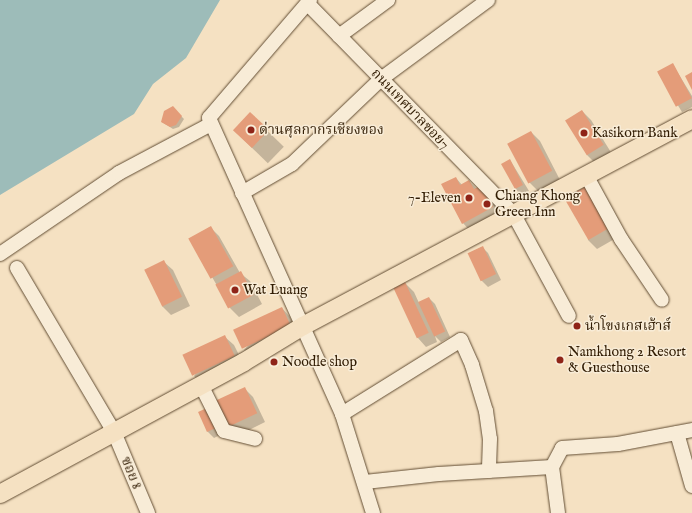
<!DOCTYPE html>
<meta charset="utf-8">
<style>
body{margin:0}
#map{position:relative;width:692px;height:513px;overflow:hidden;background:#f5e1c2;font-family:"IM FELL English","Noto Serif Thai",serif}
div>[style]{position:absolute}
[style*='--x']{left:calc(var(--x)*1px);top:calc(var(--y)*1px);width:calc(var(--w)*1px);rotate:calc(var(--a)*1deg)}
.water>*{inset:0;background:#9dbcb9}
.shadow>*{inset:0;background:#0003;transform-origin:0 0}
.building>*{inset:0;background:#e49c79;transform-origin:0 0}
.roads{filter:drop-shadow(0 0 1px #624d33) drop-shadow(0 0 1px #624d33)}
.minor>*{height:14px;margin:-7px;padding:0 7px;transform-origin:7px;border-radius:7px;background:#f8ecd7}
.major>*{height:18px;margin:-9px;padding:0 9px;transform-origin:9px;border-radius:9px;background:#f5e1c2}
.dots>*{width:11px;height:11px;translate:-50% -50%;box-sizing:border-box;border:2px solid #f8ecd7;border-radius:50%}
span{translate:-50% -50%;white-space:nowrap;text-align:center;line-height:1.15;-webkit-text-stroke:3px #f8ecd7;paint-order:stroke}
.street-label{font-size:14px;color:#311c03}
.poi-label{font-size:14px;color:#311c03}
.left{translate:0 -50%;text-align:left}
.right{translate:-100% -50%;text-align:right}
</style>
<div id="map">
<div class="water">
<div style="clip-path:polygon(0 0,220px 0,186px 58px,153px 84px,134px 114px,0 195px)"></div>
</div>
<div class="shadow">
<div style="clip-path:polygon(673px 65px,692px 96px,692px 107px,682px 112px,658px 73px)"></div>
<div style="clip-path:polygon(173px 108px,184px 119px,179px 127px,173px 129px,162px 122px)"></div>
<div style="clip-path:polygon(582px 111px,591px 120px,612px 154px,596px 164px,587px 155px)"></div>
<div style="left:250px;top:114px;width:47px;height:23px;rotate:44deg"></div>
<div style="clip-path:polygon(531px 132px,540px 141px,560px 180px,538px 191px,529px 182px)"></div>
<div style="clip-path:polygon(510px 160px,529px 191px,521px 194px,515px 189px)"></div>
<div style="clip-path:polygon(456px 178px,462px 185px,469px 181px,477px 189px,491px 195px,501px 216px,471px 232px,463px 223px)"></div>
<div style="clip-path:polygon(586px 187px,618px 237px,597px 249px,588px 240px)"></div>
<div style="clip-path:polygon(210px 227px,219px 236px,240px 273px,250px 281px,262px 304px,239px 317px,230px 308px,190px 239px)"></div>
<div style="clip-path:polygon(482px 247px,488px 253px,501px 280px,488px 287px,482px 281px,469px 253px)"></div>
<div style="clip-path:polygon(164px 262px,173px 270px,190px 306px,171px 315px,162px 306px)"></div>
<div style="clip-path:polygon(405px 283px,414px 292px,419px 303px,429px 298px,435px 304px,450px 337px,441px 342px,435px 336px,437px 342px,426px 347px,418px 338px)"></div>
<div style="clip-path:polygon(282px 308px,290px 317px,299px 335px,253px 358px,244px 350px)"></div>
<div style="clip-path:polygon(225px 337px,234px 345px,244px 365px,203px 385px,194px 376px)"></div>
<div style="clip-path:polygon(244px 388px,253px 397px,265px 422px,237px 436px,228px 427px)"></div>
<div style="clip-path:polygon(199px 412px,224px 433px,214px 438px,208px 432px)"></div>
</div>
<div class="building">
<div style="left:673px;top:63px;width:40px;height:18px;rotate:62deg"></div>
<div style="clip-path:polygon(692px 72px,692px 90px,685px 76px)"></div>
<div style="clip-path:polygon(173px 106px,182px 116px,176px 125px,170px 127px,161px 122px,164px 111px)"></div>
<div style="left:582px;top:110px;width:41px;height:20px;rotate:58deg"></div>
<div style="left:250px;top:112px;width:26px;height:25px;rotate:43deg"></div>
<div style="left:531px;top:131px;width:45px;height:27px;rotate:62deg"></div>
<div style="clip-path:polygon(510px 159px,523px 185px,515px 189px,501px 164px)"></div>
<div style="clip-path:polygon(456px 177px,460px 185px,469px 180px,474px 189px,482px 185px,493px 207px,462px 224px,441px 184px)"></div>
<div style="left:586px;top:186px;width:48px;height:25px;rotate:60deg"></div>
<div style="left:211px;top:226px;width:46px;height:26px;rotate:61deg"></div>
<div style="left:483px;top:246px;width:31px;height:17px;rotate:65deg"></div>
<div style="left:164px;top:260px;width:41px;height:22px;rotate:64deg"></div>
<div style="left:241px;top:271px;width:27px;height:29px;rotate:62deg"></div>
<div style="left:405px;top:282px;width:56px;height:13px;rotate:65deg"></div>
<div style="left:429px;top:297px;width:38px;height:12px;rotate:65deg"></div>
<div style="left:282px;top:307px;width:21px;height:54px;rotate:65deg"></div>
<div style="left:225px;top:335px;width:23px;height:47px;rotate:65deg"></div>
<div style="left:245px;top:387px;width:29px;height:34px;rotate:65deg"></div>
<div style="left:209px;top:407px;width:22px;height:12px;rotate:66deg"></div>
</div>
<div class="roads">
<div class="minor">
<div style="--x:310;--y:0;--w:155;--a:130.6"></div>
<div style="--x:209;--y:118;--w:325;--a:65.8"></div>
<div style="--x:342;--y:414;--w:104;--a:72.6"></div>
<div style="--x:308;--y:4;--w:293;--a:45.6"></div>
<div style="--x:513;--y:213;--w:117;--a:61.5"></div>
<div style="--x:339;--y:36;--w:61;--a:-36.3"></div>
<div style="--x:586;--y:175;--w:73;--a:61.3"></div>
<div style="--x:621;--y:239;--w:73;--a:56.1"></div>
<div style="--x:242;--y:193;--w:58;--a:-30.1"></div>
<div style="--x:292;--y:164;--w:123;--a:-43.7"></div>
<div style="--x:381;--y:79;--w:133;--a:-36.4"></div>
<div style="--x:0;--y:254;--w:144;--a:-34.2"></div>
<div style="--x:119;--y:173;--w:104;--a:-28"></div>
<div style="--x:17;--y:268;--w:191;--a:59.4"></div>
<div style="--x:114;--y:432;--w:88;--a:67.2"></div>
<div style="--x:201;--y:385;--w:51;--a:63.4"></div>
<div style="--x:224;--y:431;--w:32;--a:14"></div>
<div style="--x:342;--y:414;--w:140;--a:-31.9"></div>
<div style="--x:461;--y:340;--w:27;--a:66"></div>
<div style="--x:472;--y:365;--w:48;--a:73.1"></div>
<div style="--x:486;--y:411;--w:28;--a:82"></div>
<div style="--x:490;--y:439;--w:32;--a:92"></div>
<div style="--x:677;--y:433;--w:55;--a:74.2"></div>
<div style="--x:365;--y:482;--w:74;--a:-6.2"></div>
<div style="--x:439;--y:474;--w:113;--a:-3.5"></div>
<div style="--x:558;--y:513;--w:46;--a:-97.4"></div>
<div style="--x:552;--y:467;--w:21;--a:-62"></div>
<div style="--x:562;--y:448;--w:56;--a:-4.1"></div>
<div style="--x:618;--y:444;--w:75;--a:-10.7"></div>
</div>
<div class="major">
<div style="--x:0;--y:494;--w:277;--a:-28.4"></div>
<div style="--x:244;--y:362;--w:69;--a:-31.4"></div>
<div style="--x:303;--y:326;--w:441;--a:-28"></div>
</div>
</div>
<div class="dots">
<div style="left:251px;top:130px;background:#8f2418"></div>
<div style="left:584px;top:133px;background:#8f2418"></div>
<div style="left:469px;top:198px;background:#8f2418"></div>
<div style="left:487px;top:204px;background:#8f2418"></div>
<div style="left:235px;top:290px;background:#8f2418"></div>
<div style="left:577px;top:326px;background:#8f2418"></div>
<div style="left:560px;top:360px;background:#8f2418"></div>
<div style="left:274px;top:362px;background:#8f2418"></div>
</div>
<div class="street-label">
<span style="left:410px;top:109px;rotate:46deg">ถนนเทศบาลซอย7</span>
<span style="left:131px;top:473px;rotate:68deg">ซอย 8</span>
</div>
<div class="poi-label">
<span class="left" style="left:259px;top:130px">ด่านศุลกากรเชียงของ</span>
<span class="left" style="left:592px;top:133px">Kasikorn Bank</span>
<span class="left" style="left:495px;top:204px">Chiang Khong<br>Green Inn</span>
<span class="right" style="left:461px;top:198px">7-Eleven</span>
<span class="left" style="left:243px;top:290px">Wat Luang</span>
<span class="left" style="left:585px;top:326px">น้ำโขงเกสเฮ้าส์</span>
<span class="left" style="left:568px;top:360px">Namkhong 2 Resort<br>&amp; Guesthouse</span>
<span class="left" style="left:282px;top:362px">Noodle shop</span>
</div>
</div>
